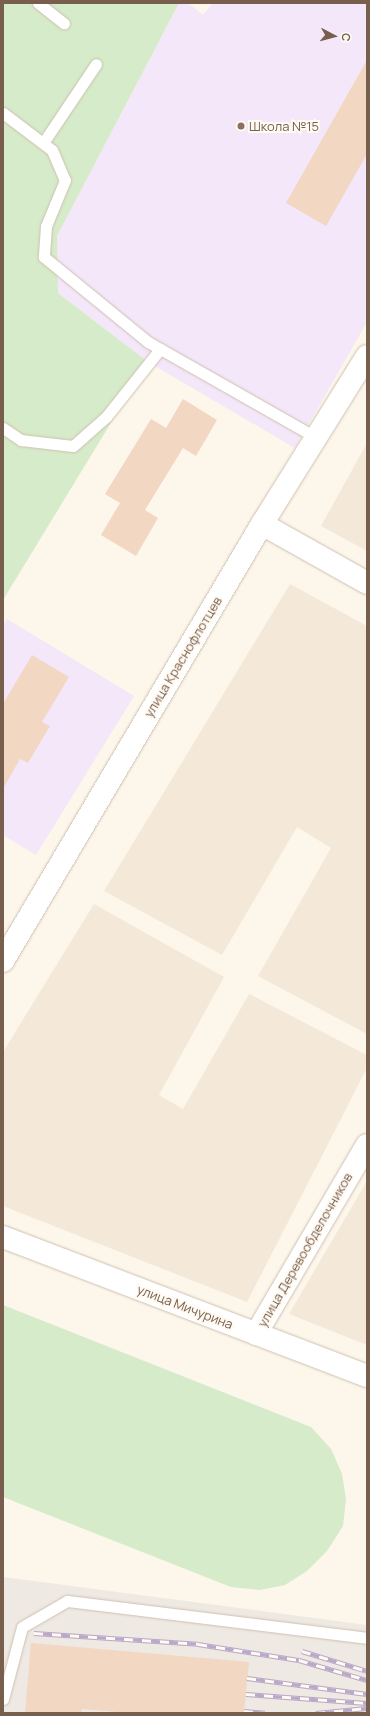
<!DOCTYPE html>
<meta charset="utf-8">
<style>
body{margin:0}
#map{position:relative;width:370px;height:1716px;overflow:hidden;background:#fcf6eb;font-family:Manrope,sans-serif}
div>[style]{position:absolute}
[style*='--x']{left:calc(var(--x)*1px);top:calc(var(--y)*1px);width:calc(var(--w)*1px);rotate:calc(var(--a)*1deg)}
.residential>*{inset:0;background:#f4e9d9}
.industrial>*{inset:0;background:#eee9e3}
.education>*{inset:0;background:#f3e7f9}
.green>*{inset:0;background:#d5ebc9}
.building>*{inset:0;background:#f2d7c3}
.roads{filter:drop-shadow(0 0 1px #cfbfaf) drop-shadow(0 0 1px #cfbfaf)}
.lane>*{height:11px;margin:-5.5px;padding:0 5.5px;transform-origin:5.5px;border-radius:5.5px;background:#fff}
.street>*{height:22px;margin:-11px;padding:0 11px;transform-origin:11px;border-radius:11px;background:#fff}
.secondary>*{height:22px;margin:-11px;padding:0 11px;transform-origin:11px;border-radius:11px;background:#fff}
.rail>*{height:4.5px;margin-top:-2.25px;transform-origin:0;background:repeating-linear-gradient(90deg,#fffaf2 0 9px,#baa8c8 0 18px);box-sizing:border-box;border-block:1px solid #baa8c8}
.dots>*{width:11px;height:11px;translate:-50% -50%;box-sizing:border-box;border:2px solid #fffaf2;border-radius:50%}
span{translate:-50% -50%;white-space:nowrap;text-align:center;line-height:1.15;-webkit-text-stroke:4px #fffaf2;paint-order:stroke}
.education-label{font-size:13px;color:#785e54}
.left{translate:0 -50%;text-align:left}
.street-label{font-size:13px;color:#785e4d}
.frame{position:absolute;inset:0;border:4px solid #785e4d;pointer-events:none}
.north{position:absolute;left:314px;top:16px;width:40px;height:40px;-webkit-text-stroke:3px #fffaf2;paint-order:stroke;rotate:96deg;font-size:11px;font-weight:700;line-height:16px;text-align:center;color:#785e4d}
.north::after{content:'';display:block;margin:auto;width:14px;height:18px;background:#785e4d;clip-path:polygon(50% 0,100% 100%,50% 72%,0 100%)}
</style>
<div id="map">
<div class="residential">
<div style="clip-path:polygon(367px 443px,367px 551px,321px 526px)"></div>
<div style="clip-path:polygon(290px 584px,367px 626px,367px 1034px,258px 976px,331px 848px,297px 827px,222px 955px,104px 891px)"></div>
<div style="clip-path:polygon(94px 904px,224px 977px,159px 1095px,183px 1109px,249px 994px,367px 1055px,367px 1068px,247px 1302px,3px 1206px,3px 1052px)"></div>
<div style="clip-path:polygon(367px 1181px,367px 1345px,289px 1314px)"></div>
</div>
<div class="industrial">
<div style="clip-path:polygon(3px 1577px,367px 1625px,367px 1713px,3px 1713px)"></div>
</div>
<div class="education">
<div style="clip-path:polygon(179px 3px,188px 3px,203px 15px,213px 3px,367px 3px,367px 322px,295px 448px,148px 362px,58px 293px,57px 236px)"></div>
<div style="clip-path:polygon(7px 619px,134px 696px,36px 855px,3px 835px,3px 625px)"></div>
</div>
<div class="green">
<div style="clip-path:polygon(3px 3px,179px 3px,57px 236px,58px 293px,148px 362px,3px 600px)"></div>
<div style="clip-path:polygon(3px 1305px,311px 1427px,331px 1449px,342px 1474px,346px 1499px,343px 1526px,327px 1551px,307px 1571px,285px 1585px,260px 1590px,231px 1587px,3px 1497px)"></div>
</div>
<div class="building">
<div style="clip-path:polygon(367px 60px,367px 154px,326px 226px,286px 203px)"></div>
<div style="clip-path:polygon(183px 399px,217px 420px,196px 456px,183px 448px,145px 510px,158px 518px,136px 556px,101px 535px,120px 503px,105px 494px,151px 419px,166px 428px)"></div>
<div style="clip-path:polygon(32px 655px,69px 677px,42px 722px,50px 726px,28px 763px,20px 759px,3px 789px,3px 704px)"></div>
<div style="clip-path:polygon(31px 1643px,249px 1662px,244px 1713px,129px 1713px,82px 1709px,81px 1713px,25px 1713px)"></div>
</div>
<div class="roads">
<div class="lane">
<div style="--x:38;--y:3;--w:33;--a:38"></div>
<div style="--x:3;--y:113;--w:61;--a:37.1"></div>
<div style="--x:52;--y:150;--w:33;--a:67"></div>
<div style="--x:65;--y:180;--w:50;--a:112.4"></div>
<div style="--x:46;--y:226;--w:31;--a:94"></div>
<div style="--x:44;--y:257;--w:134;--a:39.3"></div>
<div style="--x:148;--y:342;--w:194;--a:29.6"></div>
<div style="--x:43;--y:143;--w:95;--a:-56.1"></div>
<div style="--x:3;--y:428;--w:22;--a:34"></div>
<div style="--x:21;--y:440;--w:52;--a:6.6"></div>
<div style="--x:73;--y:446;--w:44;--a:-41.3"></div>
<div style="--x:106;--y:417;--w:87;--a:-51.5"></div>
<div style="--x:3;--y:1699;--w:74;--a:-75.2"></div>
<div style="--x:22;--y:1627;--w:52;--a:-30"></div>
<div style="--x:67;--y:1601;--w:302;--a:7"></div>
</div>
<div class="street">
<div style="--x:262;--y:524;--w:120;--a:29.3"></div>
<div style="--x:3;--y:1237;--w:390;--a:20.9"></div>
<div style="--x:256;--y:1334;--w:219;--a:-59.6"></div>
</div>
<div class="secondary">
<div style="--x:3;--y:961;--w:508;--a:-59.35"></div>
<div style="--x:262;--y:524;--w:198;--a:-58"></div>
</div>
</div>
<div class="rail">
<div style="--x:34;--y:1633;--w:164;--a:3.8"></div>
<div style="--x:198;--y:1644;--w:102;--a:9"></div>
<div style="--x:299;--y:1660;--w:71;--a:16.4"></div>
<div style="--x:302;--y:1651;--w:68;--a:17.1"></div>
<div style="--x:247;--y:1678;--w:121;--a:7.6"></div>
<div style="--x:246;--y:1694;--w:121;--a:4.3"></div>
<div style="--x:244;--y:1711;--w:21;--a:5"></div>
<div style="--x:316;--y:1713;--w:51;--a:-5.6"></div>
</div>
<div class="dots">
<div style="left:241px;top:126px;background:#8d6e63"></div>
</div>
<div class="education-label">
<span class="left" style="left:249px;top:126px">Школа №15</span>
</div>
<div class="street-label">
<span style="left:183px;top:657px;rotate:-59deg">улица Краснофлотцев</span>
<span style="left:305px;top:1250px;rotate:-60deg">улица Деревообделочников</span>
<span style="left:185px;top:1307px;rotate:21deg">улица Мичурина</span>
</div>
<div class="frame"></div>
<div class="north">С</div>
</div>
